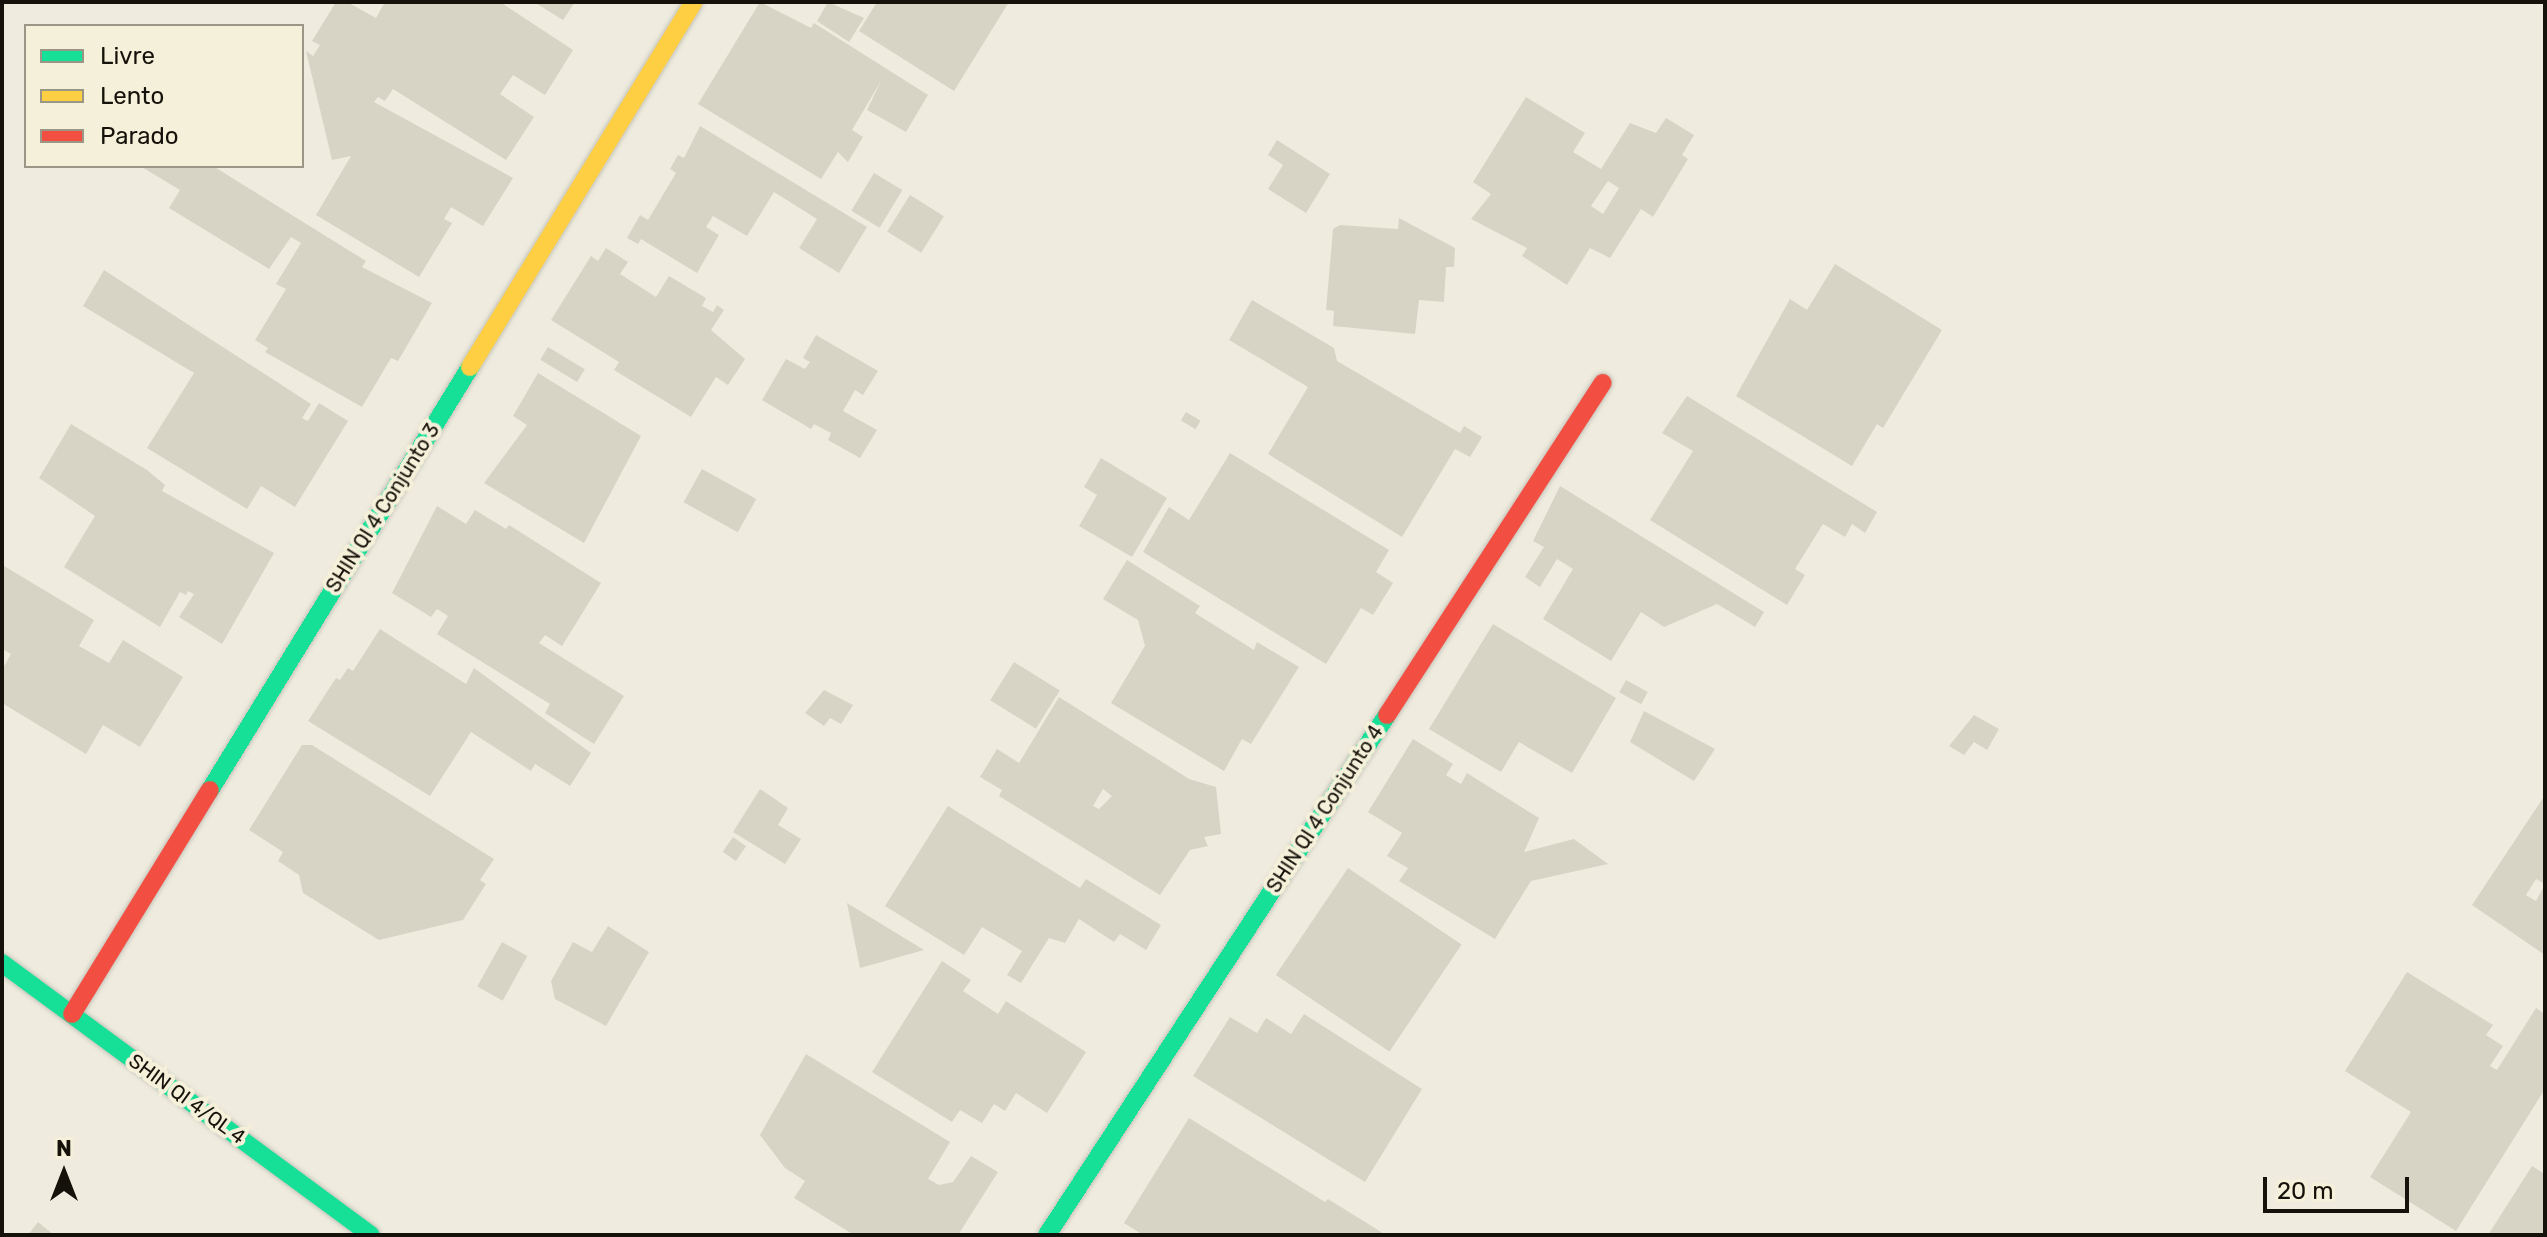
<!DOCTYPE html>
<style>
body{margin:0}
#map{position:relative;width:2547px;height:1237px;overflow:hidden;background:#efecdf;font-family:Rubik,sans-serif}
div>[style]{position:absolute}
[style*='--x']{left:calc(var(--x)*1px);top:calc(var(--y)*1px);width:calc(var(--w)*1px);rotate:calc(var(--a)*1deg)}
.building>*{inset:0;background:#d7d4c5;transform-origin:0 0}
.roads{filter:drop-shadow(0 0 2px #c6c4ba) drop-shadow(0 0 2px #c6c4ba)}
.fast>*{height:18px;margin:-9px;padding:0 9px;transform-origin:9px;border-radius:9px;background:#16e098}
.slow>*{height:18px;margin:-9px;padding:0 9px;transform-origin:9px;border-radius:9px;background:#ffcf43}
.jam>*{height:18px;margin:-9px;padding:0 9px;transform-origin:9px;border-radius:9px;background:#f24e42}
span{translate:-50% -50%;white-space:nowrap;text-align:center;line-height:1.15;-webkit-text-stroke:8px #f5f0d9;paint-order:stroke}
.street-label{font-size:20px;color:#14120a}
.frame{position:absolute;inset:0;border:4px solid #14120a;pointer-events:none}
.legend{position:absolute;left:24px;top:24px;width:280px;height:144px;box-sizing:border-box;background:#f5f0d9;border:2px solid #9b9786;margin:0;padding:10px 14px;list-style:none;font-size:24px;color:#14120a}
.legend li{display:flex;align-items:center;gap:16px;height:40px}
.legend b{width:40px;border:2px solid #9b9786}
.north{position:absolute;left:24px;top:1133px;width:80px;height:80px;-webkit-text-stroke:6px #f5f0d9;paint-order:stroke;rotate:0deg;font-size:22px;font-weight:700;line-height:32px;text-align:center;color:#14120a}
.north::after{content:'';display:block;margin:auto;width:28px;height:36px;background:#14120a;clip-path:polygon(50% 0,100% 100%,50% 72%,0 100%)}
.scale{position:absolute;left:2263px;top:1177px;width:146px;height:36px;box-sizing:border-box;border:4px solid #14120a;border-top:0;padding-left:10px;font-size:24px;line-height:28px;white-space:nowrap;color:#14120a;-webkit-text-stroke:6px #f5f0d9;paint-order:stroke}
</style>
<div id="map">
<div class="building">
<div style="clip-path:polygon(336px 2px,347px 2px,376px 18px,385px 2px,500px 2px,573px 50px,545px 95px,513px 75px,500px 94px,534px 117px,506px 160px,393px 89px,385px 101px,378px 97px,374px 102px,513px 178px,483px 226px,451px 207px,444px 219px,452px 223px,419px 277px,316px 215px,351px 156px,332px 160px,306px 51px,313px 56px,320px 45px,312px 41px)"></div>
<div style="clip-path:polygon(534px 2px,575px 2px,563px 20px)"></div>
<div style="clip-path:polygon(760px 2px,811px 28px,814px 23px,928px 95px,906px 132px,867px 110px,881px 81px,852px 130px,863px 137px,848px 162px,838px 152px,821px 179px,698px 104px)"></div>
<div style="clip-path:polygon(828px 2px,864px 18px,849px 42px,817px 21px)"></div>
<div style="clip-path:polygon(877px 2px,1009px 2px,954px 91px,859px 31px)"></div>
<div style="clip-path:polygon(evenodd,1526px 97px,1585px 133px,1573px 152px,1601px 169px,1630px 123px,1656px 133px,1666px 118px,1694px 135px,1682px 155px,1688px 159px,1653px 217px,1641px 209px,1610px 258px,1590px 248px,1567px 285px,1522px 256px,1527px 248px,1471px 219px,1491px 194px,1473px 182px,1526px 97px,1608px 181px,1619px 188px,1603px 214px,1591px 206px,1608px 181px)"></div>
<div style="clip-path:polygon(700px 126px,867px 227px,839px 273px,799px 248px,817px 219px,774px 192px,747px 236px,713px 216px,706px 227px,719px 235px,697px 273px,641px 239px,638px 244px,627px 238px,640px 215px,648px 220px,676px 173px,670px 169px,678px 155px,684px 158px)"></div>
<div style="clip-path:polygon(1277px 140px,1330px 174px,1306px 213px,1268px 189px,1283px 165px,1268px 155px)"></div>
<div style="clip-path:polygon(140px 166px,213px 166px,366px 261px,362px 267px,432px 303px,398px 361px,391px 358px,362px 407px,265px 352px,268px 348px,255px 340px,286px 289px,276px 284px,301px 243px,291px 237px,269px 269px,169px 208px,180px 190px)"></div>
<div style="left:874px;top:173px;width:33px;height:44px;rotate:31deg"></div>
<div style="left:910px;top:195px;width:40px;height:43px;rotate:32deg"></div>
<div style="clip-path:polygon(1399px 218px,1455px 248px,1454px 267px,1446px 267px,1444px 302px,1419px 300px,1415px 334px,1333px 326px,1334px 311px,1326px 310px,1333px 229px,1340px 225px,1398px 229px)"></div>
<div style="clip-path:polygon(606px 248px,628px 262px,620px 274px,656px 297px,669px 276px,706px 298px,702px 306px,713px 312px,717px 305px,724px 310px,711px 330px,745px 359px,728px 385px,716px 377px,691px 417px,614px 370px,619px 362px,551px 320px,591px 256px,598px 261px)"></div>
<div style="clip-path:polygon(1835px 264px,1942px 330px,1883px 428px,1877px 424px,1852px 466px,1736px 396px,1790px 299px,1807px 310px)"></div>
<div style="clip-path:polygon(104px 270px,311px 404px,302px 418px,308px 421px,319px 403px,348px 421px,295px 507px,261px 486px,247px 509px,147px 448px,194px 373px,83px 306px)"></div>
<div style="clip-path:polygon(1252px 300px,1334px 348px,1337px 361px,1460px 433px,1464px 426px,1482px 437px,1470px 457px,1455px 449px,1402px 537px,1268px 454px,1308px 387px,1229px 340px)"></div>
<div style="clip-path:polygon(816px 335px,878px 371px,863px 395px,855px 390px,843px 411px,877px 430px,860px 458px,828px 440px,831px 433px,814px 424px,811px 429px,762px 400px,786px 359px,805px 369px,810px 362px,803px 358px)"></div>
<div style="left:548px;top:347px;width:43px;height:15px;rotate:31deg"></div>
<div style="clip-path:polygon(538px 373px,641px 436px,584px 543px,484px 483px,527px 425px,513px 416px)"></div>
<div style="clip-path:polygon(1687px 396px,1877px 512px,1865px 533px,1852px 524px,1845px 537px,1823px 524px,1795px 569px,1805px 575px,1787px 605px,1650px 520px,1693px 451px,1662px 433px)"></div>
<div style="left:1186px;top:412px;width:17px;height:10px;rotate:31deg"></div>
<div style="clip-path:polygon(71px 424px,147px 470px,165px 485px,162px 491px,274px 553px,222px 644px,179px 617px,194px 594px,188px 591px,186px 595px,180px 592px,160px 627px,64px 567px,95px 516px,39px 478px)"></div>
<div style="clip-path:polygon(1230px 453px,1389px 550px,1376px 572px,1393px 583px,1373px 615px,1361px 608px,1326px 664px,1143px 552px,1169px 507px,1189px 520px)"></div>
<div style="clip-path:polygon(1101px 458px,1167px 498px,1132px 557px,1079px 526px,1097px 495px,1084px 487px)"></div>
<div style="left:702px;top:469px;width:62px;height:38px;rotate:29deg"></div>
<div style="clip-path:polygon(1560px 486px,1764px 612px,1755px 627px,1717px 604px,1664px 627px,1641px 612px,1611px 661px,1543px 619px,1573px 569px,1557px 559px,1540px 587px,1525px 577px,1544px 547px,1533px 541px)"></div>
<div style="clip-path:polygon(437px 506px,466px 524px,475px 510px,506px 529px,509px 525px,601px 583px,562px 646px,545px 635px,539px 643px,624px 696px,594px 744px,545px 713px,550px 704px,437px 634px,448px 616px,437px 609px,431px 617px,392px 593px)"></div>
<div style="clip-path:polygon(1127px 560px,1200px 606px,1195px 613px,1254px 650px,1257px 642px,1299px 667px,1251px 744px,1242px 739px,1224px 771px,1111px 703px,1145px 646px,1138px 620px,1103px 599px)"></div>
<div style="clip-path:polygon(4px 566px,94px 620px,79px 646px,109px 663px,123px 640px,183px 677px,140px 747px,103px 725px,86px 754px,2px 703px,2px 670px,11px 654px,2px 649px)"></div>
<div style="clip-path:polygon(1493px 624px,1616px 698px,1572px 773px,1519px 742px,1501px 772px,1429px 729px)"></div>
<div style="clip-path:polygon(380px 629px,466px 684px,474px 668px,591px 753px,570px 786px,535px 764px,531px 771px,471px 732px,430px 796px,308px 721px,336px 678px,340px 680px,348px 668px,353px 671px)"></div>
<div style="left:1014px;top:662px;width:54px;height:45px;rotate:32deg"></div>
<div style="left:1626px;top:680px;width:25px;height:14px;rotate:29deg"></div>
<div style="clip-path:polygon(824px 690px,853px 705px,841px 724px,830px 718px,824px 726px,805px 713px)"></div>
<div style="clip-path:polygon(evenodd,1059px 697px,1189px 779px,1216px 787px,1221px 834px,1204px 837px,1208px 846px,1190px 850px,1160px 895px,999px 796px,1002px 790px,980px 777px,997px 749px,1019px 763px,1059px 697px,1103px 789px,1112px 796px,1099px 809px,1093px 806px,1103px 789px)"></div>
<div style="clip-path:polygon(1644px 711px,1715px 749px,1694px 781px,1630px 742px)"></div>
<div style="clip-path:polygon(1974px 715px,1999px 729px,1987px 750px,1974px 742px,1964px 755px,1949px 746px)"></div>
<div style="clip-path:polygon(1413px 739px,1453px 764px,1446px 775px,1461px 784px,1467px 773px,1539px 818px,1524px 852px,1574px 839px,1608px 864px,1531px 881px,1495px 939px,1399px 881px,1408px 868px,1387px 856px,1402px 833px,1368px 812px)"></div>
<div style="clip-path:polygon(302px 745px,312px 745px,494px 859px,480px 880px,486px 884px,463px 920px,379px 940px,303px 893px,299px 875px,278px 861px,283px 852px,249px 830px)"></div>
<div style="clip-path:polygon(760px 789px,788px 808px,778px 825px,801px 839px,785px 864px,733px 832px)"></div>
<div style="clip-path:polygon(evenodd,2545px 795px,2545px 955px,2472px 905px,2545px 795px,2536px 879px,2545px 884px,2536px 901px,2526px 895px,2536px 879px)"></div>
<div style="clip-path:polygon(948px 806px,1080px 888px,1086px 879px,1161px 925px,1146px 950px,1120px 934px,1114px 942px,1079px 919px,1065px 943px,1049px 938px,1021px 983px,1007px 975px,1022px 951px,982px 927px,964px 955px,885px 906px)"></div>
<div style="left:733px;top:837px;width:16px;height:18px;rotate:35deg"></div>
<div style="left:1348px;top:868px;width:137px;height:129px;rotate:34deg"></div>
<div style="clip-path:polygon(847px 903px,924px 950px,860px 968px)"></div>
<div style="clip-path:polygon(608px 926px,649px 952px,606px 1026px,555px 999px,551px 981px,573px 942px,592px 952px)"></div>
<div style="left:502px;top:942px;width:29px;height:51px;rotate:29deg"></div>
<div style="clip-path:polygon(942px 961px,971px 980px,963px 991px,998px 1014px,1006px 1001px,1086px 1052px,1047px 1113px,1016px 1093px,1005px 1111px,994px 1104px,982px 1123px,960px 1110px,952px 1122px,872px 1072px)"></div>
<div style="clip-path:polygon(2407px 972px,2493px 1025px,2486px 1035px,2503px 1046px,2490px 1066px,2497px 1070px,2536px 1008px,2545px 1014px,2545px 1089px,2456px 1231px,2370px 1177px,2411px 1112px,2345px 1071px)"></div>
<div style="clip-path:polygon(1304px 1014px,1422px 1089px,1365px 1182px,1193px 1076px,1230px 1017px,1257px 1033px,1266px 1018px,1291px 1034px)"></div>
<div style="clip-path:polygon(806px 1054px,950px 1142px,928px 1179px,939px 1185px,953px 1182px,971px 1156px,998px 1172px,958px 1235px,854px 1235px,794px 1198px,805px 1181px,785px 1168px,760px 1135px)"></div>
<div style="clip-path:polygon(1189px 1118px,1325px 1202px,1328px 1199px,1386px 1235px,1143px 1235px,1124px 1223px)"></div>
<div style="clip-path:polygon(2532px 1166px,2545px 1174px,2545px 1235px,2488px 1235px)"></div>
<div style="clip-path:polygon(38px 1222px,54px 1235px,28px 1235px)"></div>
</div>
<div class="roads">
<div class="fast">
<div style="--x:210;--y:790;--w:497;--a:-58.4"></div>
<div style="--x:2;--y:963;--w:458;--a:36.4"></div>
<div style="--x:1047;--y:1235;--w:621;--a:-56.82"></div>
</div>
<div class="slow">
<div style="--x:470;--y:367;--w:428;--a:-58.5"></div>
</div>
<div class="jam">
<div style="--x:1387;--y:715;--w:396;--a:-57"></div>
<div style="--x:72;--y:1014;--w:263;--a:-58.4"></div>
</div>
</div>
<div class="street-label">
<span style="left:383px;top:508px;rotate:-58deg">SHIN QI 4 Conjunto 3</span>
<span style="left:1325px;top:809px;rotate:-57deg">SHIN QI 4 Conjunto 4</span>
<span style="left:187px;top:1099px;rotate:36deg">SHIN QI 4/QL 4</span>
</div>
<div class="frame"></div>
<ul class="legend">
<li><b style="height:10px;background:#16e098"></b>Livre</li>
<li><b style="height:10px;background:#ffcf43"></b>Lento</li>
<li><b style="height:10px;background:#f24e42"></b>Parado</li>
</ul>
<div class="north">N</div>
<div class="scale">20 m</div>
</div>
